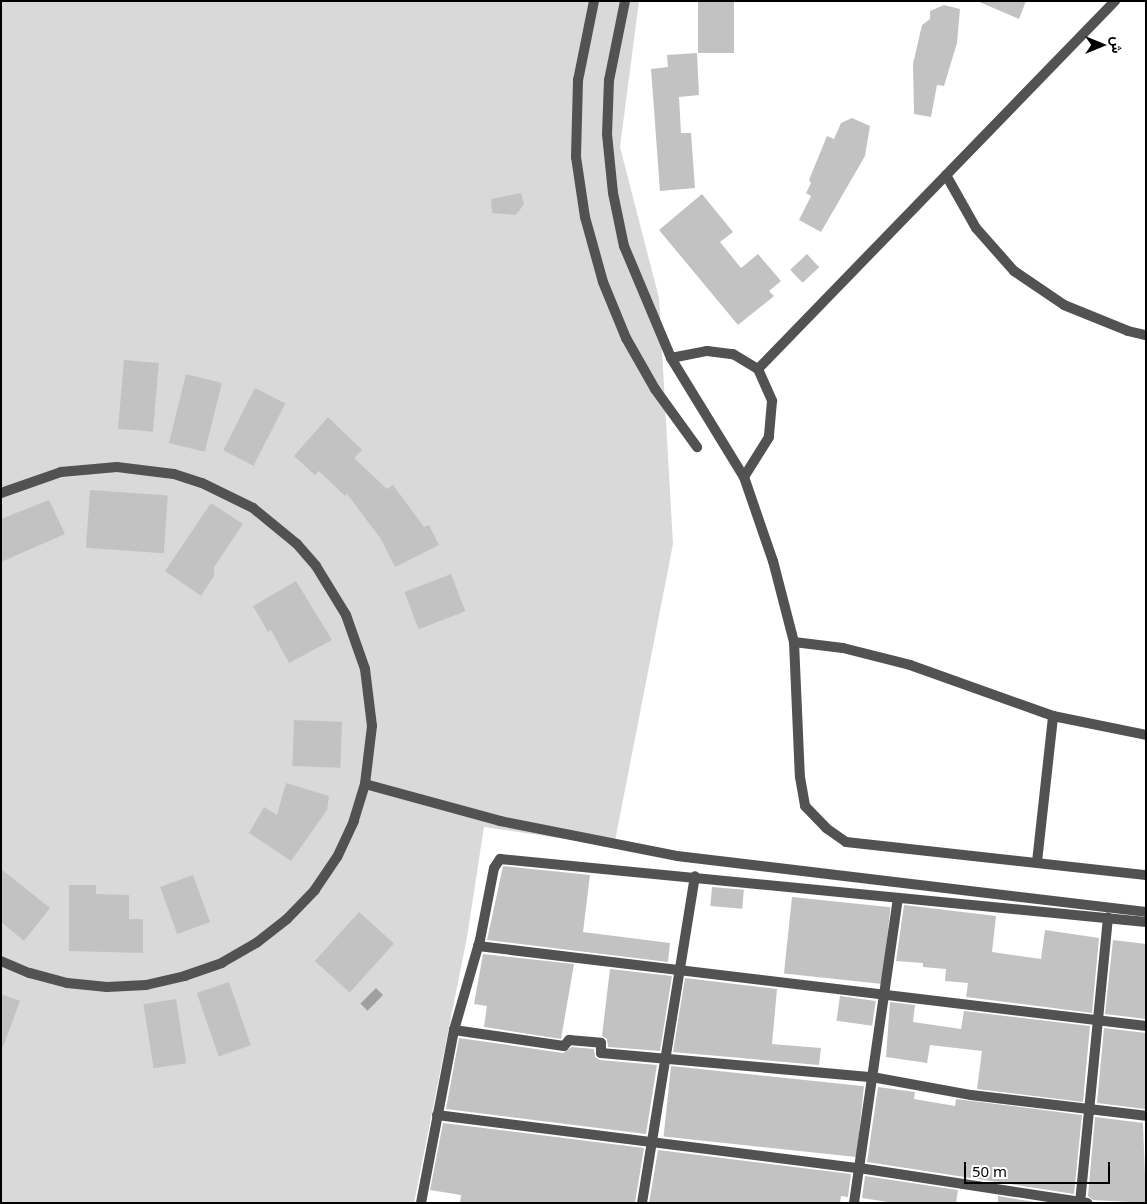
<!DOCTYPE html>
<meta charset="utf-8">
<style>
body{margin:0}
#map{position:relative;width:1147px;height:1204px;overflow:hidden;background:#fff;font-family:"Noto Sans",Vazirmatn,sans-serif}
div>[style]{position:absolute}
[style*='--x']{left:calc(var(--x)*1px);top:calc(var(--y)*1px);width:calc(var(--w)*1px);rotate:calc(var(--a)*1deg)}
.green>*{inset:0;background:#d9d9d9}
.water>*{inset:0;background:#a0a0a0;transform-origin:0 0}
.building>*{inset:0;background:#c2c2c2;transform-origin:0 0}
.minor>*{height:10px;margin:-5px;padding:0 5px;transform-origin:5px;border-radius:5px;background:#525252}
span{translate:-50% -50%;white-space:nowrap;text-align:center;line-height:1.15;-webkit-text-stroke:4px #fff;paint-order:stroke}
.frame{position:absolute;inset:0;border:2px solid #000;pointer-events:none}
.north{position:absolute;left:1077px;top:20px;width:50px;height:50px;-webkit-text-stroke:4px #fff;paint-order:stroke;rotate:90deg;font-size:14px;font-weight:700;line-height:20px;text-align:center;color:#000}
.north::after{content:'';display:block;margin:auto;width:18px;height:22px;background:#000;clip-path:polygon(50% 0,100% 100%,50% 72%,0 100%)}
.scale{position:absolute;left:964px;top:1162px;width:146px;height:22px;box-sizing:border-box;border:2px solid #000;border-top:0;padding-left:6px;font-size:15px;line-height:18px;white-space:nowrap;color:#000;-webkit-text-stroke:4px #fff;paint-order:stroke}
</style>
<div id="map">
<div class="green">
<div style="clip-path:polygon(1px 1px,639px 1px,620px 147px,659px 298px,673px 544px,614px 846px,484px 827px,467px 937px,414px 1203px,1px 1203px)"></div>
</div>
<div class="water">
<div style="left:376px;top:988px;width:10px;height:22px;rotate:45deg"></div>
</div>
<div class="building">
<div style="left:698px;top:1px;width:36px;height:52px"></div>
<div style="clip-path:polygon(977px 1px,1026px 1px,1019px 19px)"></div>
<div style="clip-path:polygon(944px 5px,960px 9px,957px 43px,944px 86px,937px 85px,931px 117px,914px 114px,913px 64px,922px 25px,930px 19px,930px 11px)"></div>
<div style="clip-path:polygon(697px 53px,699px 95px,679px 97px,681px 133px,691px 133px,695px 188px,660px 191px,651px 69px,668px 67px,667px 55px)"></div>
<div style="clip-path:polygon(852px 118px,870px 126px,865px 156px,821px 232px,799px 220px,811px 196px,806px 193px,811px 183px,809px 180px,827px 136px,834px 139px,841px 123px)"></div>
<div style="clip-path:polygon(521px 193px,524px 204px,516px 215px,492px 213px,491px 199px)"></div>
<div style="clip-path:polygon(702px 194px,733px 232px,720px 242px,741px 268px,758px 254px,781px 281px,769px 291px,774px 296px,738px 325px,659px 230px)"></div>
<div style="left:807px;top:254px;width:18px;height:23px;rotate:47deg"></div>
<div style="left:124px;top:360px;width:35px;height:69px;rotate:5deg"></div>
<div style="left:186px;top:374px;width:37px;height:71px;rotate:14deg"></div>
<div style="left:255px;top:388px;width:34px;height:70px;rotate:27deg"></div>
<div style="clip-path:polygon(328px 417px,362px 450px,354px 458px,387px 489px,393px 485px,424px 527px,429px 525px,439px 545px,395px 567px,381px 539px,347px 494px,345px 496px,319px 471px,315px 475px,294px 456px)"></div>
<div style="left:90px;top:490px;width:78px;height:58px;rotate:4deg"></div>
<div style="clip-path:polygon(49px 500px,65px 534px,1px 562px,1px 519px)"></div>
<div style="clip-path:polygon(211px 503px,243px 524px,214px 567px,214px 576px,201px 596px,165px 571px)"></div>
<div style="left:451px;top:574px;width:40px;height:50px;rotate:69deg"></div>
<div style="clip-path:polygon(296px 581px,332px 640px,289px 663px,271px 630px,268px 632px,253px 606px)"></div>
<div style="left:294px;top:720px;width:48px;height:46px;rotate:2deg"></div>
<div style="clip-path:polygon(286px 783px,329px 796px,327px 810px,291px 861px,249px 833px,264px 807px,277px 815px)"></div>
<div style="clip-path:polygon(503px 866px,590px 875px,583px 932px,670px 943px,668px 962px,487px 940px)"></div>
<div style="clip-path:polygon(1px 869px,50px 908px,24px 941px,1px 922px)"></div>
<div style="left:193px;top:875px;width:50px;height:35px;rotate:70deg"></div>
<div style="clip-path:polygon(69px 885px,96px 885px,96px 894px,129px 895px,129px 919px,143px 919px,143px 953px,69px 951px)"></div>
<div style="left:712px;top:887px;width:32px;height:19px;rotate:5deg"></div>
<div style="left:792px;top:897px;width:99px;height:77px;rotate:6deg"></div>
<div style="clip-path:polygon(904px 905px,996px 916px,992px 952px,1041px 959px,1045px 930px,1099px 938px,1092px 1013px,966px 997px,968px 983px,945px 981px,946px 969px,923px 967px,923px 963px,896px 961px)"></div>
<div style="left:359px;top:912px;width:47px;height:66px;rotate:42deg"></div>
<div style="clip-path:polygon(1113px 940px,1146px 944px,1146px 1019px,1105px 1014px)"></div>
<div style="clip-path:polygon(483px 954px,574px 964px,561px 1039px,484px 1027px,487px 1006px,474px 1004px)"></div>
<div style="clip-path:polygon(610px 969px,672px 976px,660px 1051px,608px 1047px,607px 1039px,602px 1036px)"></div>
<div style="clip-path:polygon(685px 978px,777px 989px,772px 1044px,821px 1048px,819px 1065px,673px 1052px)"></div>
<div style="left:229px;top:982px;width:67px;height:34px;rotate:71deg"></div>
<div style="clip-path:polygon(1px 994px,20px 1001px,3px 1047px,1px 1047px)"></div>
<div style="left:840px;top:996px;width:36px;height:25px;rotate:8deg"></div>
<div style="left:176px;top:999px;width:65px;height:33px;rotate:81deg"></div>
<div style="clip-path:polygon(890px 1002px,915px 1005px,913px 1022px,961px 1029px,964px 1011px,1090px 1026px,1083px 1102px,977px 1089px,982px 1051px,930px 1045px,927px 1063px,886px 1057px)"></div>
<div style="clip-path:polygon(1104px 1028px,1146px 1033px,1145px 1109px,1097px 1103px)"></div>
<div style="clip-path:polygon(459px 1038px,563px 1053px,572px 1047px,594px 1049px,595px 1057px,600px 1060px,657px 1065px,646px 1134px,446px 1109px)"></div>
<div style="left:671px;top:1066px;width:194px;height:71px;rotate:6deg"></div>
<div style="clip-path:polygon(878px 1087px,915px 1092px,914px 1099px,955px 1106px,956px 1099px,1082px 1115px,1074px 1194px,867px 1162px)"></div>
<div style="clip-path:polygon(1095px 1117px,1143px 1123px,1146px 1203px,1093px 1200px,1088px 1196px)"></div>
<div style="clip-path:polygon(443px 1123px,644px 1148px,635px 1203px,460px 1203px,461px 1195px,430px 1190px)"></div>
<div style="clip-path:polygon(658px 1150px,851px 1174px,848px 1197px,841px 1196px,840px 1203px,649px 1203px)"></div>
<div style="clip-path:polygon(865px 1176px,958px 1190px,956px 1203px,894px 1203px,862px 1198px)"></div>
<div style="clip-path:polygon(998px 1196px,1040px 1203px,998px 1203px)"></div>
</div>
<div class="minor">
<div style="--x:594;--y:1;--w:81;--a:101.4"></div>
<div style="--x:578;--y:80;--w:77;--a:91.5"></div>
<div style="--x:576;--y:157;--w:61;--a:81.5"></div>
<div style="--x:585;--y:217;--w:67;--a:74.5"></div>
<div style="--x:603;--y:282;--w:61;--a:67.7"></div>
<div style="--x:626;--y:338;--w:59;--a:60.4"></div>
<div style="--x:655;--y:389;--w:72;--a:54.1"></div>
<div style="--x:625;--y:1;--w:81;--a:101.4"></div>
<div style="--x:609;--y:80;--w:54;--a:92.1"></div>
<div style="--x:607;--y:134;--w:59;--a:84.2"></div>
<div style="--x:613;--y:193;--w:54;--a:78.3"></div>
<div style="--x:624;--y:246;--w:121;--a:67.2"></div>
<div style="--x:671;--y:358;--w:140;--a:58.5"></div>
<div style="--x:744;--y:477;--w:89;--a:71"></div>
<div style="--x:773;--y:561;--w:84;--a:75.5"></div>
<div style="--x:794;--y:642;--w:135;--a:87.5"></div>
<div style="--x:800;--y:777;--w:29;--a:80"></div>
<div style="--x:805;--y:806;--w:30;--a:46"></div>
<div style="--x:826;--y:828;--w:24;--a:35"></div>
<div style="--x:846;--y:842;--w:302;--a:6.3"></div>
<div style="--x:946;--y:175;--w:61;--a:60.5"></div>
<div style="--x:976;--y:228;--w:57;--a:48.5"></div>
<div style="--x:1014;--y:271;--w:60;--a:34.2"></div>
<div style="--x:1064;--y:305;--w:69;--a:22.1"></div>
<div style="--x:1128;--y:331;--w:18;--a:13"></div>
<div style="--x:671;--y:358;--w:37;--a:-11"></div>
<div style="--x:707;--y:351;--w:26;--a:7"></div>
<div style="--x:733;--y:354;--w:29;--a:31"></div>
<div style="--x:758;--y:369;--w:35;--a:66"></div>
<div style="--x:772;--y:401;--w:36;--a:95"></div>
<div style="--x:769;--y:437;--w:47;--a:122"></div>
<div style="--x:758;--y:369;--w:513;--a:-45.87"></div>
<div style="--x:1;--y:493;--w:64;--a:-19.3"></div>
<div style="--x:61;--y:472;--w:56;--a:-5.1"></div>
<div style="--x:117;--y:467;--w:57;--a:7"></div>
<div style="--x:174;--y:474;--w:29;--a:18"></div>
<div style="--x:202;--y:483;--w:57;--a:26.1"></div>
<div style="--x:253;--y:508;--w:57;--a:39.3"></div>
<div style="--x:297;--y:544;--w:29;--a:49"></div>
<div style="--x:316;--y:566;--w:57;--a:58.5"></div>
<div style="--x:346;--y:615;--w:57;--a:70.6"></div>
<div style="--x:365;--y:669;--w:57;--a:83"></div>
<div style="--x:372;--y:726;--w:58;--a:96.9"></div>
<div style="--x:365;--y:784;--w:39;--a:107"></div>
<div style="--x:354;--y:821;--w:40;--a:115"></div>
<div style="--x:337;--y:857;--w:40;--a:124"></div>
<div style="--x:315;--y:890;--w:40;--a:134"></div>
<div style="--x:287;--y:919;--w:39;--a:142"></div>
<div style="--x:256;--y:943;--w:39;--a:150"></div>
<div style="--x:222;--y:963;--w:39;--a:161"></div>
<div style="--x:185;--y:976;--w:40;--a:167"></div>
<div style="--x:146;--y:985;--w:39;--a:177"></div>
<div style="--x:107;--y:987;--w:40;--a:-174.3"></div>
<div style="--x:67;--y:983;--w:39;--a:-165"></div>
<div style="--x:29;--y:973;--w:30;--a:-157"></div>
<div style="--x:794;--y:642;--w:49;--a:7"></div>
<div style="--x:843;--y:648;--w:69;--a:14.2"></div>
<div style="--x:910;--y:665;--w:152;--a:19.6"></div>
<div style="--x:1053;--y:716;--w:95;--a:11.5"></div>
<div style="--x:365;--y:784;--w:140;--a:15.3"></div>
<div style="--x:500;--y:821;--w:180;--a:11.2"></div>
<div style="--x:677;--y:856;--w:472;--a:6.8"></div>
<div style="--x:1037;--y:862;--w:147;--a:-83.7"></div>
<div style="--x:478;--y:946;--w:673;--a:6.83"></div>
<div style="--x:454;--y:1030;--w:111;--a:8.3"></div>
<div style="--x:564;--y:1046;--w:8;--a:-50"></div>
<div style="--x:569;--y:1040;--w:32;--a:5"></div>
<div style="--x:601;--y:1043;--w:10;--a:90"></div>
<div style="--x:601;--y:1053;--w:272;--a:5.1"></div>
<div style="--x:872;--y:1077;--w:101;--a:10.3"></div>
<div style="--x:971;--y:1095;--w:176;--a:6.8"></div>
<div style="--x:437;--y:1115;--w:425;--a:7.2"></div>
<div style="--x:859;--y:1168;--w:231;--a:8.7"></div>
<div style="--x:421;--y:1203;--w:176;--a:-79.2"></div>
<div style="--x:454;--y:1030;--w:94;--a:-73.9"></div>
<div style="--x:480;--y:940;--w:73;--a:-79"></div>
<div style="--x:494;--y:868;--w:11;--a:-56"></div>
<div style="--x:500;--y:859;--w:649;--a:5.57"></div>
<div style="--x:642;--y:1203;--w:331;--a:-80.8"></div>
<div style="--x:854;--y:1203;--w:308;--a:-81.8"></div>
<div style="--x:1080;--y:1203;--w:287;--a:-84.4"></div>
</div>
<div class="frame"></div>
<div class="north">ش</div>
<div class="scale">50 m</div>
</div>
